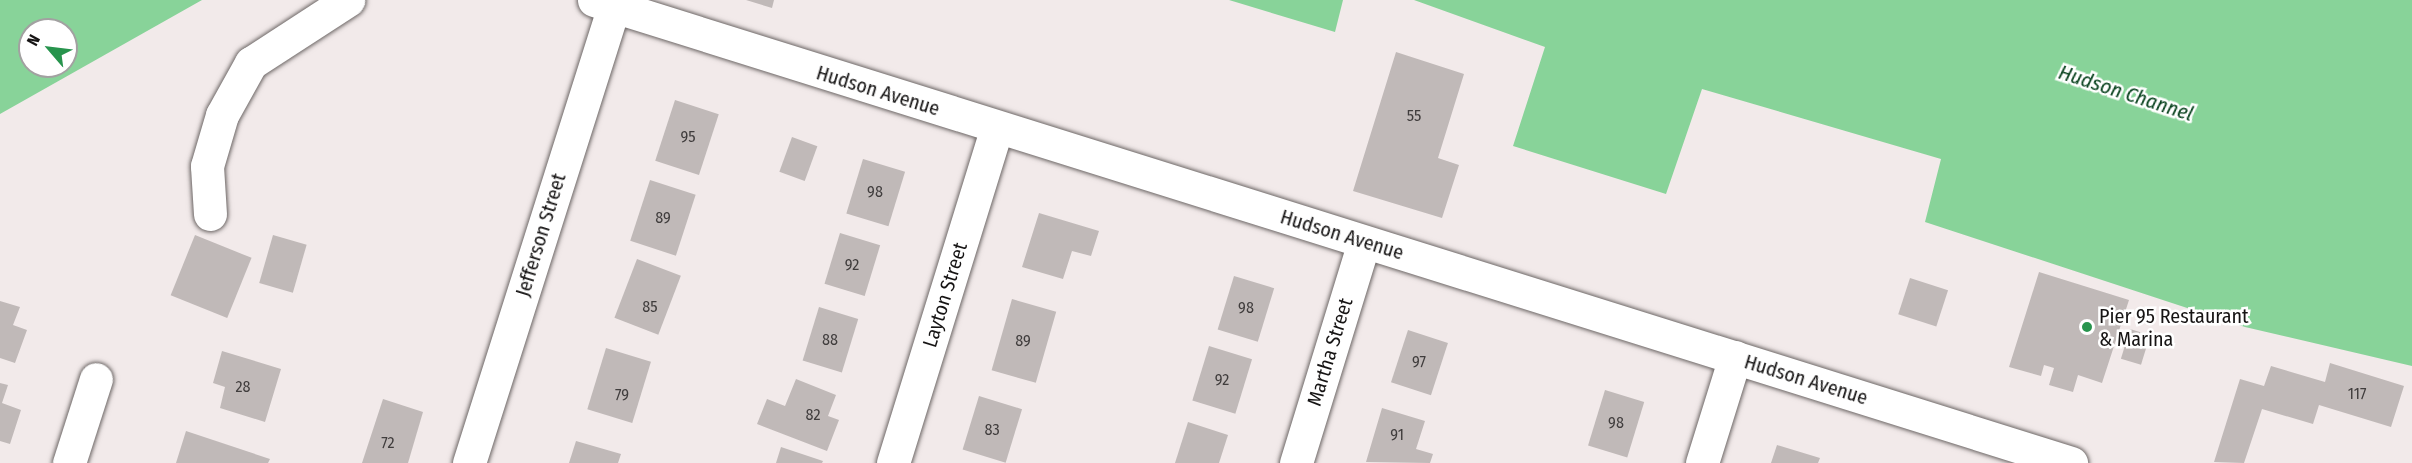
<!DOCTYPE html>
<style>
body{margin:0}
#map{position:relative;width:2412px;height:463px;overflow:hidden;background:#f2eaea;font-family:"Fira Sans Condensed",sans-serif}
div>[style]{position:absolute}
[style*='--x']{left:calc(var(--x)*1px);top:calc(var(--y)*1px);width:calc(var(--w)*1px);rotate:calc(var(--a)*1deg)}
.water>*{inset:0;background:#88d399}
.building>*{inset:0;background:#c0b9b8;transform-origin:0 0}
.roads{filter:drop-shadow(0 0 2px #6d6766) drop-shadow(0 0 2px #6d6766)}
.minor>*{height:33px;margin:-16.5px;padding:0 16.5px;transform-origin:16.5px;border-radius:16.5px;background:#fff}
.dots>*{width:16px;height:16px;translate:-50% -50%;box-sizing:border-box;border:3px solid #fff;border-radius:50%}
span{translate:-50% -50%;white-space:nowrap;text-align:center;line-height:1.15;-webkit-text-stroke:5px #fff;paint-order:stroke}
.number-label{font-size:16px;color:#403d3d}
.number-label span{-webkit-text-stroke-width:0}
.street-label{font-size:20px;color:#161414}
.poi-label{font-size:20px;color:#161414}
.left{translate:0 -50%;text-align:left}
.water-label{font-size:21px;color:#06411c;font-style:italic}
.north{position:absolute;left:18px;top:18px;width:60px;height:60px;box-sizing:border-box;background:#fff;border:2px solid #a2a1a1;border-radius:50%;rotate:298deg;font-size:16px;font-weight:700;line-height:24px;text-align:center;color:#161414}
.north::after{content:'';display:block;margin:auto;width:21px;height:27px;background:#27944d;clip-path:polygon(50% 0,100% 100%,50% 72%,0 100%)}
</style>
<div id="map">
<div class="water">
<div style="clip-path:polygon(evenodd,0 0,202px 0,0 114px,0 0,30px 30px,66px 30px,66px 66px,30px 66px,30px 30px)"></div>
<div style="clip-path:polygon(1229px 0,1343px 0,1335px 32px)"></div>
<div style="clip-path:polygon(1414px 0,2412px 0,2412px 366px,2245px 327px,1925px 222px,1941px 159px,1702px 89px,1666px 194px,1513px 146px,1545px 47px)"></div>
</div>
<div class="building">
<div style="clip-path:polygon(746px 0,774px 0,772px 8px)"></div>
<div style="clip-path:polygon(1396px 52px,1464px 74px,1438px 158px,1459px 165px,1442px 218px,1353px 191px)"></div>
<div style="left:675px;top:100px;width:46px;height:64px;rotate:18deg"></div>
<div style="left:792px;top:137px;width:27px;height:37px;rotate:20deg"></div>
<div style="left:863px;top:159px;width:44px;height:57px;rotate:17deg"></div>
<div style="left:650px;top:180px;width:48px;height:64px;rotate:18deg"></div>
<div style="clip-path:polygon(1039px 213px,1099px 231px,1091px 256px,1072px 251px,1063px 279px,1022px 267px)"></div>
<div style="left:840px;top:233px;width:42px;height:53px;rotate:17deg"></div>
<div style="left:195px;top:235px;width:61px;height:65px;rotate:22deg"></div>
<div style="left:273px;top:235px;width:35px;height:50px;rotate:16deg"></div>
<div style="left:637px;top:259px;width:47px;height:63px;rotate:21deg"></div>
<div style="clip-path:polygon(2039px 272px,2129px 300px,2102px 383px,2078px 375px,2073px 392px,2049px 385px,2054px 368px,2044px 365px,2041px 376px,2009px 367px)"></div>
<div style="left:1234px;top:276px;width:42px;height:56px;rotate:17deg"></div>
<div style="left:1910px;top:278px;width:40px;height:38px;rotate:18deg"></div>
<div style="left:1012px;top:299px;width:46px;height:74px;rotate:16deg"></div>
<div style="clip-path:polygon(0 301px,20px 307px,13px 325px,27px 330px,15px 363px,0 358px)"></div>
<div style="left:819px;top:307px;width:41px;height:56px;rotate:17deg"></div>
<div style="left:2130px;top:329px;width:21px;height:31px;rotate:17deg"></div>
<div style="left:1408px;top:330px;width:42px;height:55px;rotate:18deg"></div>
<div style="left:1209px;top:346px;width:45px;height:57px;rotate:17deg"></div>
<div style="left:606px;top:348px;width:47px;height:64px;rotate:17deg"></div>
<div style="clip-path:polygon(222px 351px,281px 369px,265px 422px,220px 408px,225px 387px,213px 383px)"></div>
<div style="clip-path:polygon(2330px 363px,2404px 386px,2391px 427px,2319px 405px,2313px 424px,2262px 409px,2244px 463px,2214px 462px,2240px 379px,2264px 386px,2271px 366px,2325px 382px)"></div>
<div style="clip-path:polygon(796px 379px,836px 395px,828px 416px,839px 420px,827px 451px,757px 424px,767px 399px,785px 406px)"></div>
<div style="clip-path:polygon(0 383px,8px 385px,2px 403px,21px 410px,10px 444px,0 441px)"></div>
<div style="left:1605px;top:390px;width:41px;height:58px;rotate:17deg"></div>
<div style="left:979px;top:396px;width:45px;height:56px;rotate:17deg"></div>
<div style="clip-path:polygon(383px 399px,423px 412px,408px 463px,362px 463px)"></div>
<div style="clip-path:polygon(1382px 408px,1425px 421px,1416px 449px,1433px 454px,1430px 463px,1366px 462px)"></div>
<div style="clip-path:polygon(1188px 422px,1228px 435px,1219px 463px,1175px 463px)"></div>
<div style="clip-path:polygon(186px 431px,270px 459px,268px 463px,176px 463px)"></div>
<div style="clip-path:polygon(576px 441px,621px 454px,618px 463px,569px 463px)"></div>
<div style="clip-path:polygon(1777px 445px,1820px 458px,1818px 463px,1771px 463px)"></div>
<div style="clip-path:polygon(781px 447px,823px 461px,822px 463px,776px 463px)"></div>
</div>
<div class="roads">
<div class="minor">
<div style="--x:594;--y:0;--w:1548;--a:17.4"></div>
<div style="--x:210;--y:214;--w:48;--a:-93.6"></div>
<div style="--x:207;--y:166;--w:53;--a:-73.6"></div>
<div style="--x:222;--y:115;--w:60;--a:-60.9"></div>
<div style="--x:251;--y:63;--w:116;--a:-33"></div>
<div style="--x:69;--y:463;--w:88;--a:-72.2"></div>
<div style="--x:469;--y:463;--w:477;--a:-72.4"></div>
<div style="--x:893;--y:463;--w:351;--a:-72.8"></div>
<div style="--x:1296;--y:463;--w:231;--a:-72.9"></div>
<div style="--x:1702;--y:463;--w:111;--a:-72.7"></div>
</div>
</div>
<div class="dots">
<div style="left:2087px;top:327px;background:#27944d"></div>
</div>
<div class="number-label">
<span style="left:1414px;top:116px">55</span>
<span style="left:688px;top:137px">95</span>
<span style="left:875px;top:192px">98</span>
<span style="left:663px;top:218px">89</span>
<span style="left:852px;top:265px">92</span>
<span style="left:650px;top:307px">85</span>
<span style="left:1246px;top:308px">98</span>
<span style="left:830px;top:340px">88</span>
<span style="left:1023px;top:341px">89</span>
<span style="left:1419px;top:362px">97</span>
<span style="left:1222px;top:380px">92</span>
<span style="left:243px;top:387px">28</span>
<span style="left:2357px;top:394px">117</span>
<span style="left:622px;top:395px">79</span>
<span style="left:813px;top:415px">82</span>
<span style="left:1616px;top:423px">98</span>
<span style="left:992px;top:430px">83</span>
<span style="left:1397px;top:435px">91</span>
<span style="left:388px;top:443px">72</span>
</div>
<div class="street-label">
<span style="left:878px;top:91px;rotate:17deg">Hudson Avenue</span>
<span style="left:541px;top:235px;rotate:-73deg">Jefferson Street</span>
<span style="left:1342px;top:235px;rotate:17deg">Hudson Avenue</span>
<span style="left:945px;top:295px;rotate:-73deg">Layton Street</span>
<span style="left:1330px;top:352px;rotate:-73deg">Martha Street</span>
<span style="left:1806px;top:380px;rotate:17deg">Hudson Avenue</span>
</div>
<div class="poi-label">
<span class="left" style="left:2099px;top:328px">Pier 95 Restaurant<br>&amp; Marina</span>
</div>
<div class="water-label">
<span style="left:2126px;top:93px;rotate:18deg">Hudson Channel</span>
</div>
<div class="north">N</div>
</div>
